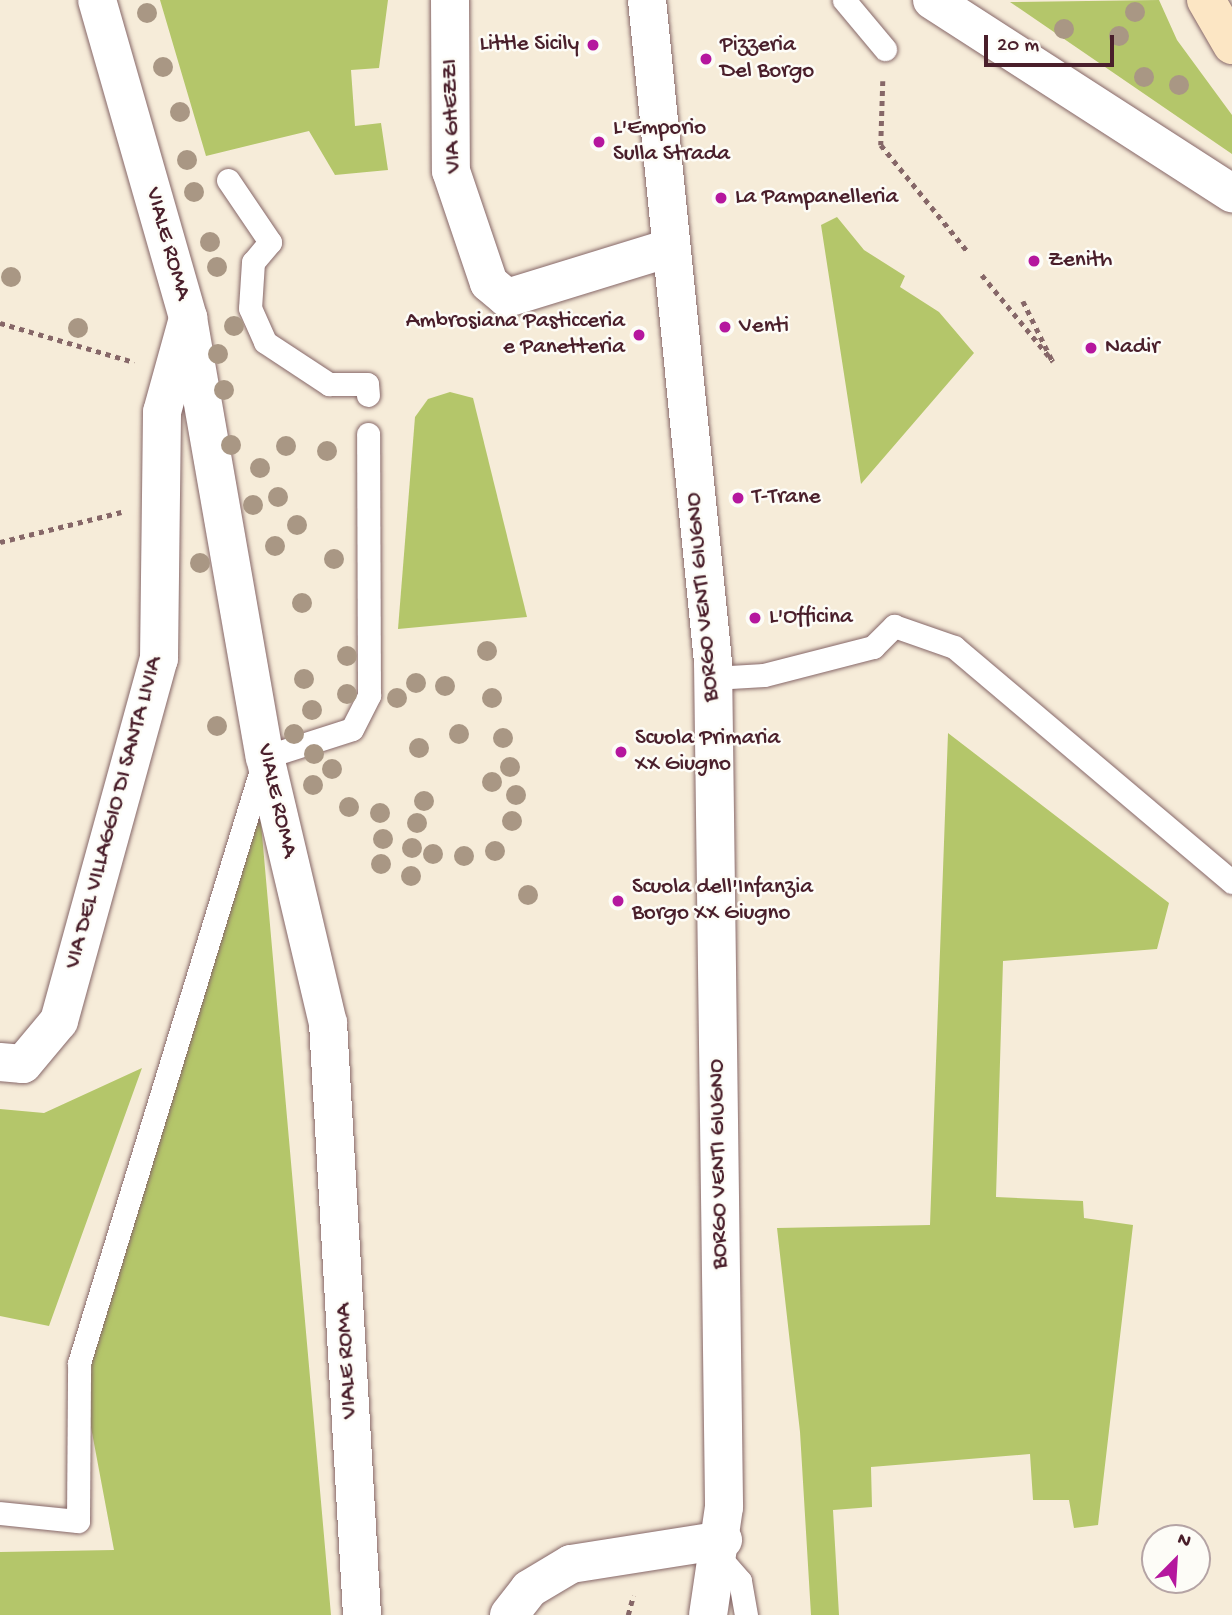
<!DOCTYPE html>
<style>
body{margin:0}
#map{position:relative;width:1232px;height:1615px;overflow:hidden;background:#f6ecd9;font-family:"Gochi Hand",sans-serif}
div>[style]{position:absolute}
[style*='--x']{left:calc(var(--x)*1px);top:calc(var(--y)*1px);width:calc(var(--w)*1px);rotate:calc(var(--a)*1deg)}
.green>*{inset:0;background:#b4c66a}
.path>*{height:4.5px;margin-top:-2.25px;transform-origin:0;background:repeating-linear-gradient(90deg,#866768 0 5px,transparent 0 10px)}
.roads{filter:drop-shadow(0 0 2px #866768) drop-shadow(0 0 2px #866768)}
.service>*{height:23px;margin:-11.5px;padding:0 11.5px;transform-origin:11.5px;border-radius:11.5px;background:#fff}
.minor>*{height:38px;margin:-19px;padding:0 19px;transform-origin:19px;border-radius:19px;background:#fff}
.tertiary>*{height:38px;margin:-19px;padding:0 19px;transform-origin:19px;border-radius:19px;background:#fff}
.secondary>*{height:38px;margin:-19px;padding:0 19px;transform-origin:19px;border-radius:19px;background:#fce6c4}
.trees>*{width:20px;height:20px;margin:-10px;border-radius:50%;background:#a99784}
.dots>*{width:19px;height:19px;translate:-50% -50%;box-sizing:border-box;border:4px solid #fdfcf7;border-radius:50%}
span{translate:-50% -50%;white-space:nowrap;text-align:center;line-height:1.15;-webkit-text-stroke:5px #fdfcf7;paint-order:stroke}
.poi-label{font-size:23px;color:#4a1f2b}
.right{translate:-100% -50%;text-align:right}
.left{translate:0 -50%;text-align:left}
.street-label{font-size:23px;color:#4a1f2b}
.north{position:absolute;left:1141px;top:1524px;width:70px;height:70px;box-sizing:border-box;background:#fdfcf7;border:2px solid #b5a4a5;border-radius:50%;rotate:24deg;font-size:19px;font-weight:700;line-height:28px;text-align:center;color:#4a1f2b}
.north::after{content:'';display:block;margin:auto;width:24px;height:32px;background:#b5179e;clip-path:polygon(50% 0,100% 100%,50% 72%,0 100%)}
.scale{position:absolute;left:984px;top:35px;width:130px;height:32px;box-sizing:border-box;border:4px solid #4a1f2b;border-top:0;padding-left:9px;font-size:21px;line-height:24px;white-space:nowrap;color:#4a1f2b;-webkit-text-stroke:5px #fdfcf7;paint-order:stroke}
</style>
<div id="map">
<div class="green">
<div style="clip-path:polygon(160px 0,388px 0,379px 68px,351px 70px,355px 126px,381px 123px,388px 170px,335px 175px,309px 131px,206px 156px)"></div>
<div style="clip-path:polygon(1159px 0,1177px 40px,1232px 115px,1232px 154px,1010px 2px)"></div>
<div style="clip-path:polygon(837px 217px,864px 250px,905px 276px,900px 287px,939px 312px,974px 353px,861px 484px,821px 225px)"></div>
<div style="clip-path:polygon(450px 392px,473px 398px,527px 617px,398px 629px,415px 417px,428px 399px)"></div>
<div style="clip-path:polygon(948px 733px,1169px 903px,1157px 949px,1003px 961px,996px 1197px,1083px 1201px,1084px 1218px,1133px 1225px,1098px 1525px,1074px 1528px,1069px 1500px,1033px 1500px,1030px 1454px,871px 1467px,872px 1507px,833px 1510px,839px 1615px,811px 1615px,800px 1432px,777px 1228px,930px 1225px)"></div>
<div style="clip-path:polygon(258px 789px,331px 1615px,0 1615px,0 1552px,114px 1550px,79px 1363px)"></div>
<div style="clip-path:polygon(142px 1068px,49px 1326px,0 1316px,0 1109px,44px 1113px)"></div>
</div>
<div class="path">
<div style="--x:883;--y:81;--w:64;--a:91.8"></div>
<div style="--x:881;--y:145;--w:136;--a:50.9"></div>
<div style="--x:982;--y:275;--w:112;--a:50.5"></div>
<div style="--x:1023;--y:301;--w:66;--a:63.8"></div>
<div style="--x:0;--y:323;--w:140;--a:16.2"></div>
<div style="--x:0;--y:542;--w:125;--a:-13.9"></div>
<div style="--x:628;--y:1615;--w:20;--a:-75"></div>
</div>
<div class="roads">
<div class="service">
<div style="--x:844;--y:0;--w:64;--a:50.1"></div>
<div style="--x:228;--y:180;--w:75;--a:55.9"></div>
<div style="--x:270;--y:242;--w:26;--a:130"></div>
<div style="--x:253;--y:262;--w:46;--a:93.7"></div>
<div style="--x:250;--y:308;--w:37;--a:66"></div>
<div style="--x:265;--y:342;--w:77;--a:33.3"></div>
<div style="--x:329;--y:384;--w:38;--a:0"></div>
<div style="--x:367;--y:384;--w:11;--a:85"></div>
<div style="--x:713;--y:678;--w:51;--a:-3.4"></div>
<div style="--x:764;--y:675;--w:113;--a:-14.4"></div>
<div style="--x:873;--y:647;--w:30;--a:-45"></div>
<div style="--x:894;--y:626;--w:64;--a:19.3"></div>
<div style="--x:954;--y:647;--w:364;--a:40.2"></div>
<div style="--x:0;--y:1513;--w:78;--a:5.9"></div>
<div style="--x:78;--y:1521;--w:158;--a:-89.6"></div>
<div style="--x:79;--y:1363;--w:634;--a:-72.94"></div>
<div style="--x:265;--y:757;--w:91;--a:-17.8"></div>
<div style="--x:352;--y:729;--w:38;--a:-63"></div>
<div style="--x:369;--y:695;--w:261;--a:-90.2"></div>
<div style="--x:721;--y:1559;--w:29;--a:49"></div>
<div style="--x:740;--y:1581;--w:35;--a:80"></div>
</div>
<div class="minor">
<div style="--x:450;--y:0;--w:171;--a:89.7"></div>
<div style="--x:451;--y:171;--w:118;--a:71.3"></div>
<div style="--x:489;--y:283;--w:23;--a:40"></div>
<div style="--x:507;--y:298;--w:170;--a:-17.1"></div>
<div style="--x:647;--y:0;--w:665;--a:84.31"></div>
<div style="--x:713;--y:662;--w:845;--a:89.25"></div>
<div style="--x:724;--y:1507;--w:109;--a:98.4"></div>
<div style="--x:932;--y:0;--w:357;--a:32.8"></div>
<div style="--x:0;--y:1062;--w:23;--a:5"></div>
<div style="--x:23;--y:1064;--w:56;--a:-50.1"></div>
<div style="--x:59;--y:1021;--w:376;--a:-74.6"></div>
<div style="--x:159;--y:659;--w:247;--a:-89.3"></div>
<div style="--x:162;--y:412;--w:98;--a:-74.5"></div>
<div style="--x:509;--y:1615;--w:33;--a:-52"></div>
<div style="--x:529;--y:1589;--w:49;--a:-30.8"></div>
<div style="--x:571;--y:1564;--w:154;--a:-9"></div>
</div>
<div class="tertiary">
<div style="--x:97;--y:0;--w:331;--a:74"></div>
<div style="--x:188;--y:318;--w:446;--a:80.1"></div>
<div style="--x:265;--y:757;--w:273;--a:76.7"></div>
<div style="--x:328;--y:1023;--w:593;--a:86.71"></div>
</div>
<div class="secondary">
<div style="--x:1206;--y:0;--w:52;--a:60"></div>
</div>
</div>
<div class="trees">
<div style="left:1135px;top:12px"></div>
<div style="left:147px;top:13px"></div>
<div style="left:1064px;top:29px"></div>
<div style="left:1119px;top:36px"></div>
<div style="left:163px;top:67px"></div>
<div style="left:1144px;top:77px"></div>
<div style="left:1179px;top:85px"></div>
<div style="left:180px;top:112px"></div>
<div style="left:187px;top:160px"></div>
<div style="left:194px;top:192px"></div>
<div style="left:210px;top:242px"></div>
<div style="left:217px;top:267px"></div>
<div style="left:11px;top:277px"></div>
<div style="left:234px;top:326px"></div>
<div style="left:78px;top:328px"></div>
<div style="left:218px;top:354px"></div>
<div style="left:224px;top:390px"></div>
<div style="left:231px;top:445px"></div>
<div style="left:286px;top:446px"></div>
<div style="left:327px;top:451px"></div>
<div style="left:260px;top:468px"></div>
<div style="left:278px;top:497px"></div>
<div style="left:253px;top:505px"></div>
<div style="left:297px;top:525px"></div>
<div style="left:275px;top:546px"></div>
<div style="left:334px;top:559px"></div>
<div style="left:200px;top:563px"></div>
<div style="left:302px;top:603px"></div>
<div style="left:487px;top:651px"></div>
<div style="left:347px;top:656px"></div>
<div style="left:304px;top:679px"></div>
<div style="left:416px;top:683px"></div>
<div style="left:445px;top:686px"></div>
<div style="left:347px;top:694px"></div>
<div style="left:397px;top:698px"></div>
<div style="left:492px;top:698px"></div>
<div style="left:312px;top:710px"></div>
<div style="left:217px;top:726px"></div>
<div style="left:294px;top:734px"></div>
<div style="left:459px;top:734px"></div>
<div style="left:503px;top:738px"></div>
<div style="left:419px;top:748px"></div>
<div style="left:314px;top:754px"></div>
<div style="left:510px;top:767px"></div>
<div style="left:332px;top:769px"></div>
<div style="left:492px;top:782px"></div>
<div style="left:313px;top:785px"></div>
<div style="left:516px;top:795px"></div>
<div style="left:424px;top:801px"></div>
<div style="left:349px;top:807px"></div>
<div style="left:380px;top:813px"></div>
<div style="left:512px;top:821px"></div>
<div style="left:417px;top:823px"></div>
<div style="left:383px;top:839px"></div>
<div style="left:412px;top:848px"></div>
<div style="left:495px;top:851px"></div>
<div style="left:433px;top:854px"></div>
<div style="left:464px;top:856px"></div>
<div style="left:381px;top:864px"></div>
<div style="left:411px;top:876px"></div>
<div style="left:528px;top:895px"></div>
</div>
<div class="dots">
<div style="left:593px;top:45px;background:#b5179e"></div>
<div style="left:706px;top:59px;background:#b5179e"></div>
<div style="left:599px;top:142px;background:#b5179e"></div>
<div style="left:721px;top:198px;background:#b5179e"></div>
<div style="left:1034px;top:261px;background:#b5179e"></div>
<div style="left:725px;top:327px;background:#b5179e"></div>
<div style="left:639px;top:335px;background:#b5179e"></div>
<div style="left:1091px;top:348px;background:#b5179e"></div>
<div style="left:738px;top:498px;background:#b5179e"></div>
<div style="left:755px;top:618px;background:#b5179e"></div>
<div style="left:621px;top:752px;background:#b5179e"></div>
<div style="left:618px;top:901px;background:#b5179e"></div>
</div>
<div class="poi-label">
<span class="right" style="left:579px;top:45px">Little Sicily</span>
<span class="left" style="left:720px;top:59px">Pizzeria<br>Del Borgo</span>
<span class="left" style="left:613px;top:142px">L'Emporio<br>Sulla Strada</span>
<span class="left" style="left:735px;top:198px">La Pampanelleria</span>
<span class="left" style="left:1048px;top:261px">Zenith</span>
<span class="right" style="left:625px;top:335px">Ambrosiana Pasticceria<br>e Panetteria</span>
<span class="left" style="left:739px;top:327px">Venti</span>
<span class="left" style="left:1105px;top:348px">Nadir</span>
<span class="left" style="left:752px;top:498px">T-Trane</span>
<span class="left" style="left:769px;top:618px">L'Officina</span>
<span class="left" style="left:635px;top:752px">Scuola Primaria<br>XX Giugno</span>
<span class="left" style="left:632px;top:901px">Scuola dell'Infanzia<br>Borgo XX Giugno</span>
</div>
<div class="street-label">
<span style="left:453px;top:116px;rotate:-92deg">VIA GHEZZI</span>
<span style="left:167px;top:244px;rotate:74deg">VIALE ROMA</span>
<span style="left:704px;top:597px;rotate:-95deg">BORGO VENTI GIUGNO</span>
<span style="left:276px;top:801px;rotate:77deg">VIALE ROMA</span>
<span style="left:115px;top:813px;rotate:-75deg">VIA DEL VILLAGGIO DI SANTA LIVIA</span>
<span style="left:720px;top:1164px;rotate:-91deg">BORGO VENTI GIUGNO</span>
<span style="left:348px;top:1361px;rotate:-93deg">VIALE ROMA</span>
</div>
<div class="north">N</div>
<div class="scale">20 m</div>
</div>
